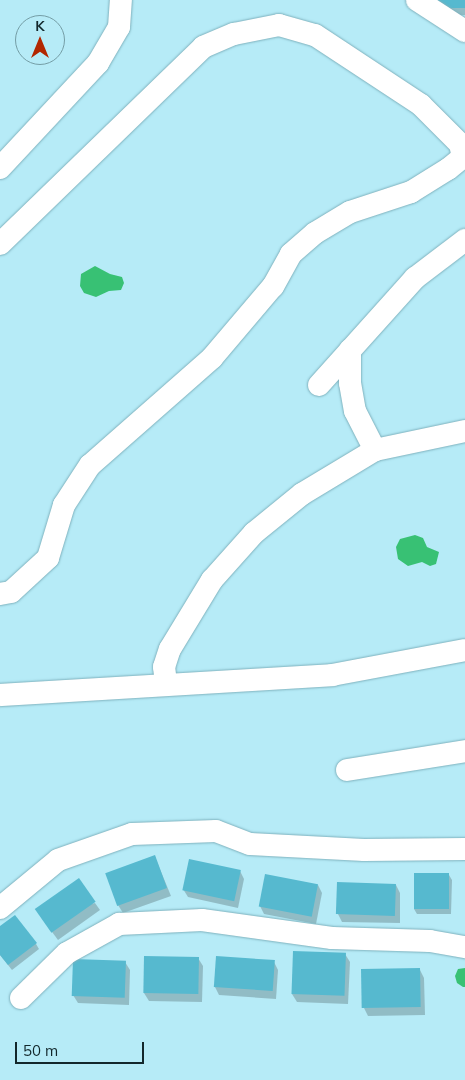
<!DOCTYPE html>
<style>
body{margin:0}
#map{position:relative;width:465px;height:1080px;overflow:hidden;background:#b6ebf7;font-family:Mulish,sans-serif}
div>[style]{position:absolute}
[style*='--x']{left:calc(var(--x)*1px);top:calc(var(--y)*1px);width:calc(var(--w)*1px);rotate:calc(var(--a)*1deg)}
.water>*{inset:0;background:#38c174}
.shadow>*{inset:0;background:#0003}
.building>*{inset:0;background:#56b9cf;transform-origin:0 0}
.roads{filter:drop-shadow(0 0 1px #7eb1bd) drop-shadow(0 0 1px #7eb1bd)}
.minor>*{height:22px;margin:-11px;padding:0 11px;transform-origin:11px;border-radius:11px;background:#fff}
span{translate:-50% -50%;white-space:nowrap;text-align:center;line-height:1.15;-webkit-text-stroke:4px #b6ebf7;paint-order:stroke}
.north{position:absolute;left:15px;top:15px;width:50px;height:50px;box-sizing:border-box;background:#b6ebf7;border:1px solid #749da5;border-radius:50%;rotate:0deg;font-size:14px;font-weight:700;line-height:20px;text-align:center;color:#12272b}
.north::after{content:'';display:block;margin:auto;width:18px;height:22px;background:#b22701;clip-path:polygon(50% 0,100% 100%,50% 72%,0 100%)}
.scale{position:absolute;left:15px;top:1042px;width:129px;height:22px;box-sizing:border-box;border:2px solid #12272b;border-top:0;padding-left:6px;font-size:15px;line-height:18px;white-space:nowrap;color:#12272b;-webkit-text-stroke:4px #b6ebf7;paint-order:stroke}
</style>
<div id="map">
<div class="water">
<div style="clip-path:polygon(95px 266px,110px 274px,122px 277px,124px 283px,121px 290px,109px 291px,96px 297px,84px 293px,80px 286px,81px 274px)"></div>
<div style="clip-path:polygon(415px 535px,423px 538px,427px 547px,439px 552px,436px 564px,430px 566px,422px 562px,408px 566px,398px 559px,396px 547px,400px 539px)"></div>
<div style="clip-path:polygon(465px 968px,465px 987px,463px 987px,457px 983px,455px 976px,458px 969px)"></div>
</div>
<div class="shadow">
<div style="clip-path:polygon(439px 0,465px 0,465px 15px,444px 16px)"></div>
<div style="clip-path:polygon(155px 857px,171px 896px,123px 913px,118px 905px)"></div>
<div style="clip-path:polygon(240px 871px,244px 879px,238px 908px,188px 897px,183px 889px)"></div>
<div style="clip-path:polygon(449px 875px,452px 880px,451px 914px,417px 914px,414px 909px)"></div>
<div style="clip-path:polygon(338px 883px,396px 885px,400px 893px,400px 923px,342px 922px,338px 914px)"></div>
<div style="clip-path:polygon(318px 885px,322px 893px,316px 924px,264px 914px,260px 906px)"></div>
<div style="clip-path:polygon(95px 903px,100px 910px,58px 940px,41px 917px)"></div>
<div style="clip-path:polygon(0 927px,36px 944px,39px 949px,12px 970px,0 955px)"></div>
<div style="clip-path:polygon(345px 954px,350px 962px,348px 1004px,297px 1002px,292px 994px)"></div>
<div style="clip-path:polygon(198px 958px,203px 966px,202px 1002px,149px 1001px,144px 993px)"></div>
<div style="clip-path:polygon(125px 962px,130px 970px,129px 1005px,78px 1003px,73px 995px)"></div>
<div style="clip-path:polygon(274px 962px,278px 970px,276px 999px,219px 995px,215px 987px)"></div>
<div style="clip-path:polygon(420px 970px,424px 978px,425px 1015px,368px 1016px,364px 1008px)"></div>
</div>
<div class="building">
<div style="left:438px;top:0;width:27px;height:8px"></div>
<div style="left:155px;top:855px;width:35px;height:53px;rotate:70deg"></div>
<div style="left:189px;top:859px;width:53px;height:32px;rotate:12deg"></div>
<div style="left:414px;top:873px;width:35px;height:36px"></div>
<div style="left:265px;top:874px;width:54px;height:33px;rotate:11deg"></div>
<div style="left:79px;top:878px;width:29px;height:54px;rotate:55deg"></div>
<div style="left:337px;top:882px;width:59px;height:32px;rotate:2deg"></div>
<div style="clip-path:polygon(15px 915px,37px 943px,8px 965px,0 955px,0 926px)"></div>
<div style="left:293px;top:951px;width:53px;height:43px;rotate:2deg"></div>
<div style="left:144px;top:956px;width:55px;height:37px;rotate:1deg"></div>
<div style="left:216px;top:956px;width:59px;height:31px;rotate:4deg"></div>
<div style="left:73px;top:959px;width:53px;height:37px;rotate:2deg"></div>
<div style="left:420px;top:968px;width:39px;height:59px;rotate:89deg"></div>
</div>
<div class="roads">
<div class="minor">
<div style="--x:417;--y:0;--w:57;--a:32.9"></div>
<div style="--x:0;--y:168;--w:144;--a:-47"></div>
<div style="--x:98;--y:63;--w:42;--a:-59.7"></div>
<div style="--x:119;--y:27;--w:27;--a:-86"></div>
<div style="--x:0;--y:244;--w:283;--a:-44.1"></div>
<div style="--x:203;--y:47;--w:34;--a:-23"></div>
<div style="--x:234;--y:34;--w:46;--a:-11.3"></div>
<div style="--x:279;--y:25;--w:37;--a:16"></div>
<div style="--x:315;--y:35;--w:127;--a:33.4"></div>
<div style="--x:421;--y:105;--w:55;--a:45"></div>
<div style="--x:460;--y:144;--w:13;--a:77"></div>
<div style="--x:463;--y:157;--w:19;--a:141"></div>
<div style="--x:448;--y:169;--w:44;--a:148.1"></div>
<div style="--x:411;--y:192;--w:64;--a:161.8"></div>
<div style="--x:350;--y:212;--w:41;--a:149"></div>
<div style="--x:315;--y:233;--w:32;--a:139"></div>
<div style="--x:291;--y:254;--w:37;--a:119"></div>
<div style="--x:273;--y:286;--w:94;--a:130.3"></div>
<div style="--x:212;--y:358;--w:162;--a:138.7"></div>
<div style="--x:90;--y:465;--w:48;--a:123"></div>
<div style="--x:64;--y:505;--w:55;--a:106.8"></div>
<div style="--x:48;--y:558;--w:50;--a:137.4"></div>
<div style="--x:11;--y:592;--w:11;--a:170"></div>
<div style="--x:350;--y:350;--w:33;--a:90"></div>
<div style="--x:350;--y:383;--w:28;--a:80"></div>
<div style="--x:355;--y:411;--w:44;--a:62.9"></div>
<div style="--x:319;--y:385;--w:144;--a:-48.1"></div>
<div style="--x:415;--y:278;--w:63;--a:-37.2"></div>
<div style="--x:166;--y:683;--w:16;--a:-97"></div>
<div style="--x:164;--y:667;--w:19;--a:-72"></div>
<div style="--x:170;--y:649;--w:81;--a:-58.7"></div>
<div style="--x:212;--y:580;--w:63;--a:-48.2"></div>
<div style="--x:254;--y:533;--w:62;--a:-39.1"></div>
<div style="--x:302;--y:494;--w:85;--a:-31.1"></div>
<div style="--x:375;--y:450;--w:92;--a:-11.9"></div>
<div style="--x:0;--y:695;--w:333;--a:-3.4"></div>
<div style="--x:332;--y:675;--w:135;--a:-10.6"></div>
<div style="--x:347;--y:770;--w:120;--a:-9.1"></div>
<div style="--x:0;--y:908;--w:75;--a:-39.6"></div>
<div style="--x:58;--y:860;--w:78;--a:-19.4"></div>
<div style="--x:132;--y:834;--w:84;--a:-2"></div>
<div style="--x:216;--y:831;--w:36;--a:21"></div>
<div style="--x:250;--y:844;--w:114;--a:3"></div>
<div style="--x:364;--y:850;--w:101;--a:-0.6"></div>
<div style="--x:21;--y:998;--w:64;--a:-44.4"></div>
<div style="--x:67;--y:953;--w:60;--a:-29.1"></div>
<div style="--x:119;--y:924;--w:83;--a:-2.8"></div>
<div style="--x:202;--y:920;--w:131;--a:7.9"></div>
<div style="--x:332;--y:938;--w:98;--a:1.8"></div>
<div style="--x:430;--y:941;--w:36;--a:10"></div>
</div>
</div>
<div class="north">K</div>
<div class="scale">50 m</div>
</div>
